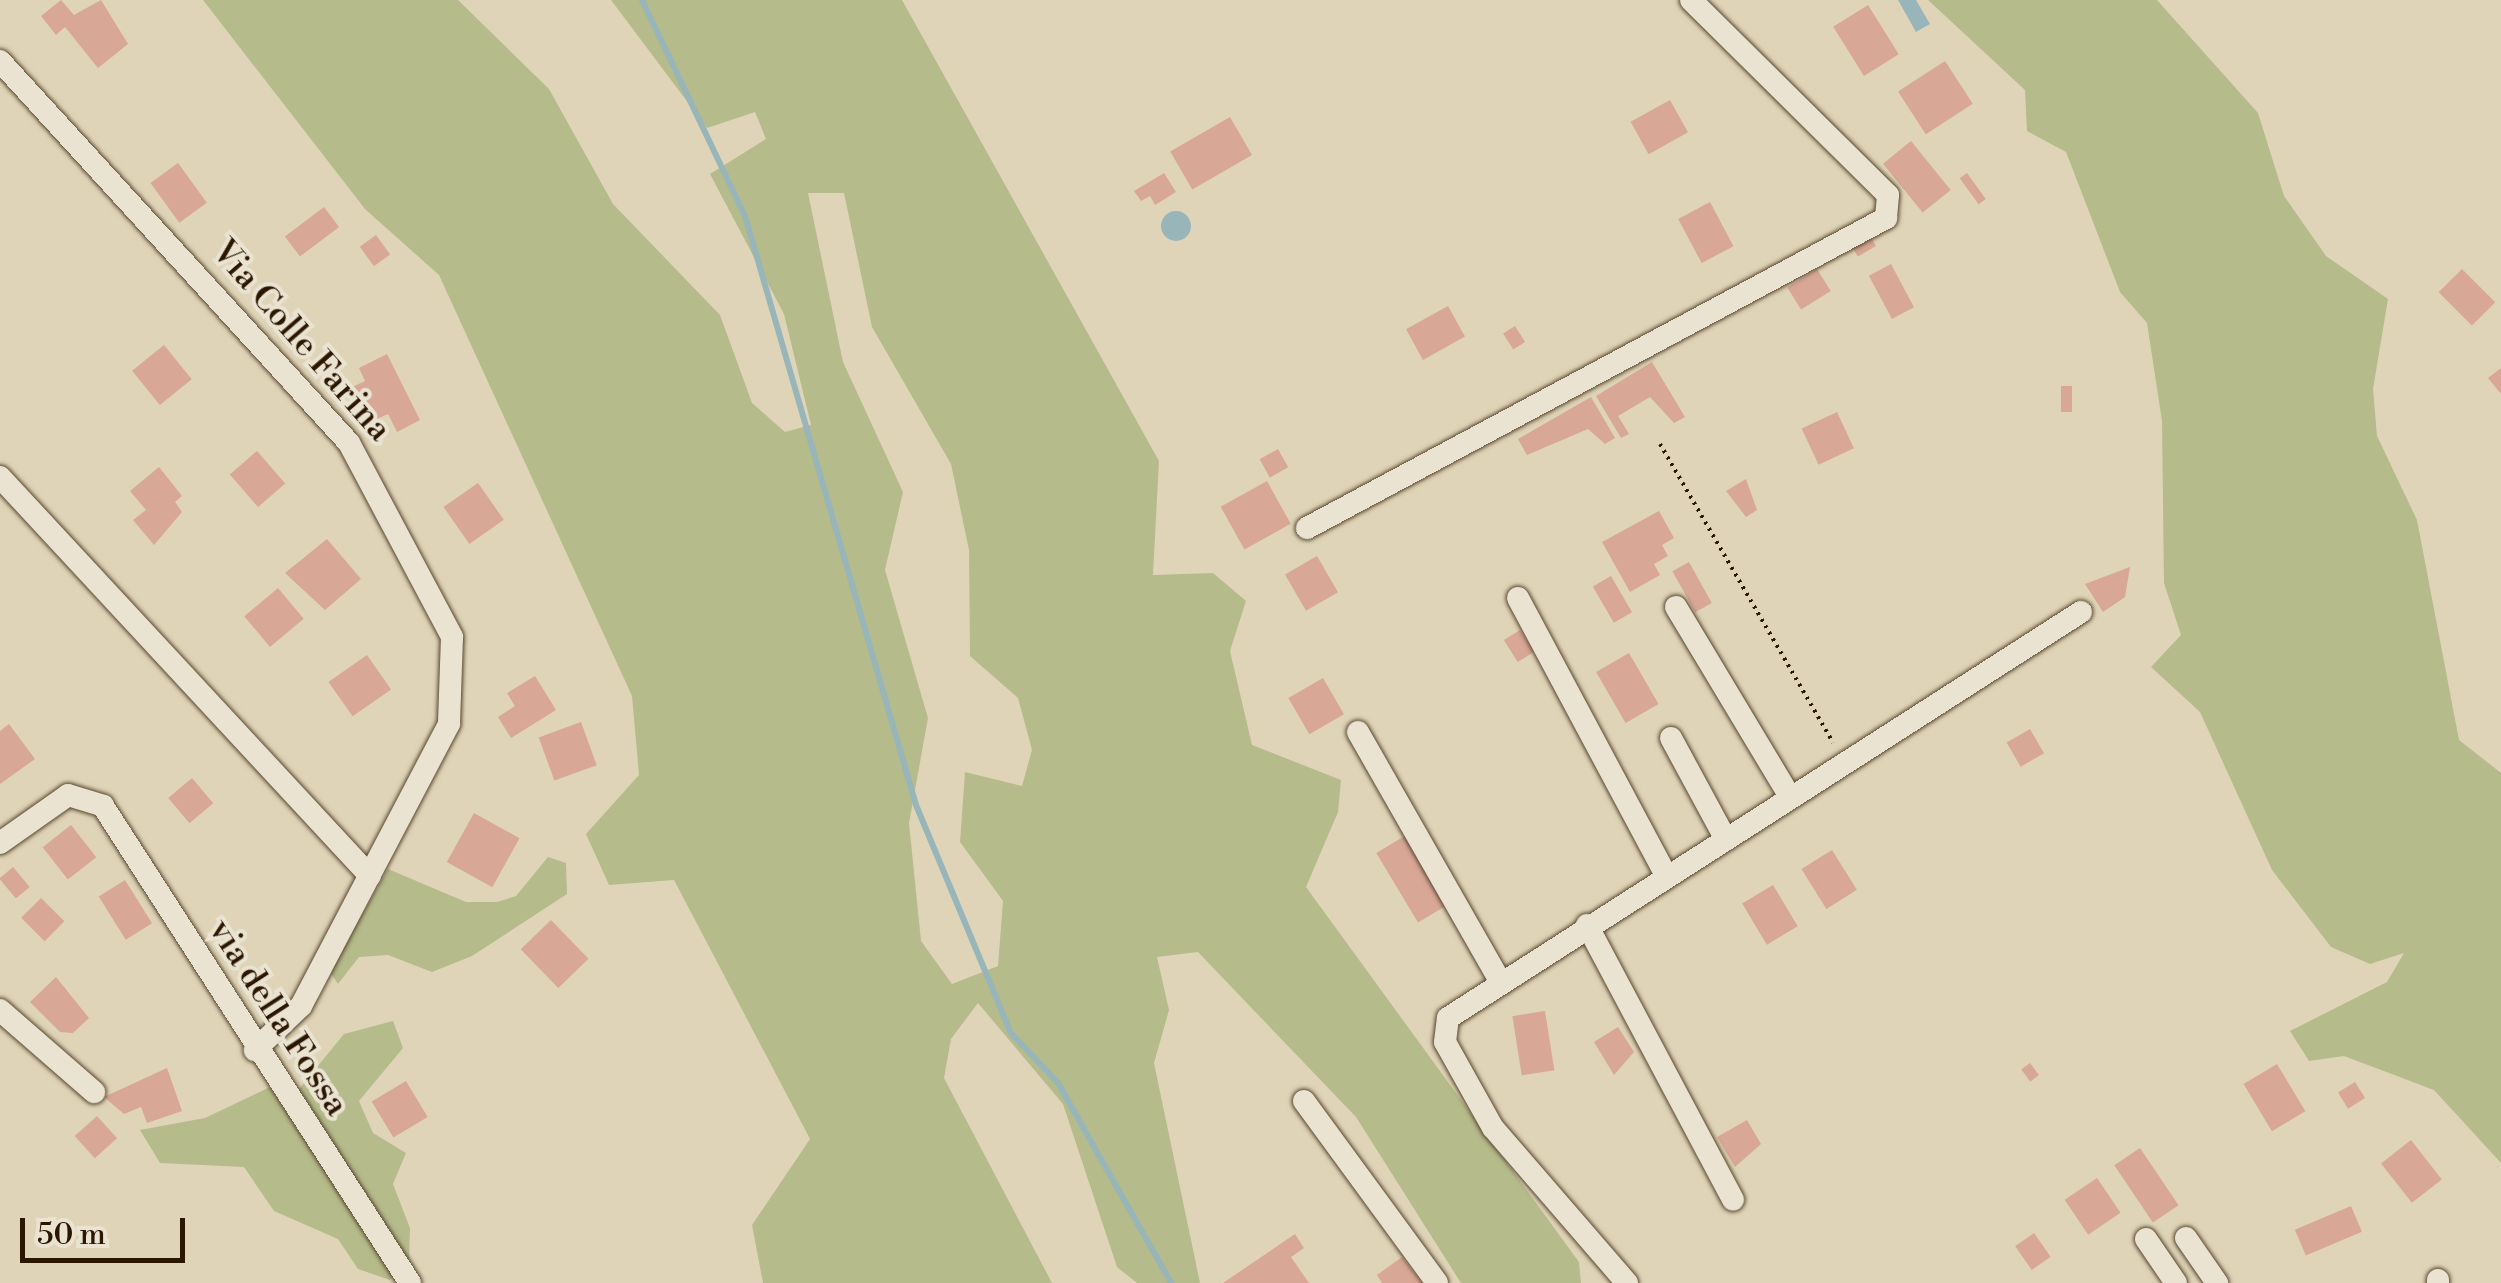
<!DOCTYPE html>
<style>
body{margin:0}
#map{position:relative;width:2501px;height:1283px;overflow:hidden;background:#dfd4b8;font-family:"Libre Bodoni",serif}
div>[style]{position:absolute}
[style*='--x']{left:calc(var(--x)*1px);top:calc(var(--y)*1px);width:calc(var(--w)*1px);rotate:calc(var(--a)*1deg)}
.green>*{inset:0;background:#b6bb8b}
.water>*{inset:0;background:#98b6b9}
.round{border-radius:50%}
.stream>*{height:6px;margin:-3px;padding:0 3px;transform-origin:3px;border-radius:3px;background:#98b6b9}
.building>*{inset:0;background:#d8a796;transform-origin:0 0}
.path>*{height:4px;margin-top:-2px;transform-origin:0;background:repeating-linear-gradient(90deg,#2b1600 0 2.5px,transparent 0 7.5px)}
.roads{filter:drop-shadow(0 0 2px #58462e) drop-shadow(0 0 2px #58462e)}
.minor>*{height:22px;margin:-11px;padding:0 11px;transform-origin:11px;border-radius:11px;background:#eae3d1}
span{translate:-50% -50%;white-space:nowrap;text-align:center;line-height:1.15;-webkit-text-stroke:8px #eae3d1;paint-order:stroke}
.street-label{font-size:35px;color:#2b1600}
.scale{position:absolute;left:20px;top:1218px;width:165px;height:45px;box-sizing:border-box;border:5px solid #2b1600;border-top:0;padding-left:12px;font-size:30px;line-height:35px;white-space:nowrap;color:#2b1600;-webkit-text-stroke:8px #eae3d1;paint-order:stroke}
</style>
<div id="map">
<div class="green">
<div style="clip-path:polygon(evenodd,203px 0,458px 0,549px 89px,613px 204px,720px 315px,752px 403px,785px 432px,811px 425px,784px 314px,710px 174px,766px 139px,755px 112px,707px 128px,611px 0,902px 0,1159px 461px,1153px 575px,1213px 573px,1246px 601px,1230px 651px,1252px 745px,1341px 780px,1338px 812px,1306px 887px,1579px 1262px,1581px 1283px,1461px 1283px,1356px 1117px,1198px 952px,1157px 957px,1169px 1010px,1154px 1063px,1200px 1283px,1137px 1283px,1117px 1267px,1063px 1104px,978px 1003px,951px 1039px,944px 1078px,1052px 1283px,763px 1283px,752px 1225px,810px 1139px,674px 880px,609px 885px,586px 834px,639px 775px,632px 696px,439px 275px,365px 209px,203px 0,808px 193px,844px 193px,872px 327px,951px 464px,969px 550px,970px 656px,1018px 698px,1032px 750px,1022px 786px,965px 772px,960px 842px,1003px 901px,998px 966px,952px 984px,921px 941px,909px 823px,928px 718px,885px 570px,903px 492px,843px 362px,808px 193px)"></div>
<div style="clip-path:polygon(1928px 0,2157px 0,2258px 113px,2284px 196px,2326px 256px,2388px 299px,2373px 389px,2377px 436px,2417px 520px,2459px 740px,2501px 773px,2501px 1163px,2434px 1090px,2344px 1056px,2309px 1061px,2290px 1031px,2387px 982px,2404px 953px,2370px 964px,2331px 947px,2272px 870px,2200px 712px,2151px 667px,2181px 635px,2164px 583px,2162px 421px,2147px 323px,2120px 292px,2066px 152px,2027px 131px,2025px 90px)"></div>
<div style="clip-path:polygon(548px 857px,566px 863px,567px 894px,472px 956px,432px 972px,388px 955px,359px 957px,338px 984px,330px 972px,388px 869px,466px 902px,497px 902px,516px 896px)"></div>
<div style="clip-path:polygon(393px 1021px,403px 1048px,359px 1101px,373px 1133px,406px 1153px,393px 1184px,410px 1228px,409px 1262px,299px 1089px,344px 1034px)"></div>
<div style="clip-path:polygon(270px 1087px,395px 1272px,390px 1280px,358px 1269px,338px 1239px,274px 1211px,244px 1167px,160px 1163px,140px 1130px,205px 1118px)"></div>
</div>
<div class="water">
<div style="clip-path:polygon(1898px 0,1916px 0,1930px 24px,1916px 32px)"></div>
<div class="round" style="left:1161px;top:211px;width:30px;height:30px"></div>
</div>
<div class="stream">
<div style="--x:642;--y:0;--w:239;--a:64.5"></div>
<div style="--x:745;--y:216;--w:613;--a:73.81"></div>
<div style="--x:916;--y:805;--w:247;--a:67.4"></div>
<div style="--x:1011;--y:1033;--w:69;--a:46.8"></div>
<div style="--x:1058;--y:1083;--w:230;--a:60.5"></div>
</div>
<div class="building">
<div style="clip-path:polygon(61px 0,74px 15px,101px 0,128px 44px,98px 68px,65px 27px,56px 35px,41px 16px)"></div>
<div style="left:1868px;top:5px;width:58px;height:41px;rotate:58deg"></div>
<div style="left:1945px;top:61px;width:51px;height:56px;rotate:57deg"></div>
<div style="left:1670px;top:100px;width:37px;height:45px;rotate:61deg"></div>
<div style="left:1230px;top:117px;width:44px;height:69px;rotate:60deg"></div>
<div style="left:1911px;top:141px;width:63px;height:36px;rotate:51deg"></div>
<div style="left:178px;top:163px;width:49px;height:34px;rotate:54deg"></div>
<div style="clip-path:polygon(1164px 173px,1176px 192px,1155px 205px,1150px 196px,1141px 201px,1134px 191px)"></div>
<div style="left:1967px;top:173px;width:32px;height:9px;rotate:54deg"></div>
<div style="left:1710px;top:202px;width:50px;height:36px;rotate:62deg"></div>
<div style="left:324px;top:207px;width:25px;height:49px;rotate:53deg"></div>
<div style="left:1869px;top:234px;width:14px;height:21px;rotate:60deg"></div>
<div style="left:376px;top:235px;width:24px;height:20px;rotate:54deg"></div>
<div style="left:1891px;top:264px;width:49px;height:25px;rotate:62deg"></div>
<div style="left:1817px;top:269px;width:26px;height:35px;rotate:58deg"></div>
<div style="left:2462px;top:269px;width:47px;height:33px;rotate:45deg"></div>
<div style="left:1448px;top:306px;width:35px;height:48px;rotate:61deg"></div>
<div style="left:1515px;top:326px;width:19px;height:14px;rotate:58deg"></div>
<div style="left:164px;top:345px;width:44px;height:41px;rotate:51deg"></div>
<div style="clip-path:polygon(387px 354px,420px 420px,397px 432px,388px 414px,368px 423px,350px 388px,365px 381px,359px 368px)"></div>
<div style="clip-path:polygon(1652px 362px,1685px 417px,1674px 423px,1650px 397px,1618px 416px,1629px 434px,1621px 438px,1596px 396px)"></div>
<div style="clip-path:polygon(2501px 368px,2501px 394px,2488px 378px)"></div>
<div style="left:2061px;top:386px;width:11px;height:26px"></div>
<div style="clip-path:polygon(1591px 397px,1615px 438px,1605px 444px,1588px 429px,1527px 455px,1518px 439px)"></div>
<div style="left:1837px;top:412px;width:40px;height:39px;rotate:65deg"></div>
<div style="left:1278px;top:449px;width:21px;height:21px;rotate:61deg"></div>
<div style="left:257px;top:451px;width:43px;height:36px;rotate:49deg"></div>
<div style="clip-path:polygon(159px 467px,182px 496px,175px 502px,182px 512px,154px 545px,133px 520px,146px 510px,130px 491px)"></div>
<div style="clip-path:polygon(1746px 479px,1757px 510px,1746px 517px,1726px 491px)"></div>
<div style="left:1267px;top:481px;width:49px;height:53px;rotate:61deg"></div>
<div style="left:478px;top:483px;width:45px;height:42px;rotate:55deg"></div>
<div style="clip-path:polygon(1659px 511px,1674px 538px,1662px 545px,1668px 556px,1654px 564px,1660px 575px,1630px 592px,1602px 542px)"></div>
<div style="clip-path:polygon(327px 539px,361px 579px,325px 610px,285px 573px)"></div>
<div style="left:1317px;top:556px;width:42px;height:37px;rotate:60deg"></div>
<div style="left:1689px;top:562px;width:47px;height:19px;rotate:61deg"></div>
<div style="clip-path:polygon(2130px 567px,2125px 597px,2103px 612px,2085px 584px)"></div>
<div style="left:1611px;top:576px;width:42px;height:21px;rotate:60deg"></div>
<div style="left:278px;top:588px;width:40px;height:44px;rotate:50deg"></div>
<div style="left:1520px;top:630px;width:26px;height:19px;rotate:58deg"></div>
<div style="left:1629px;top:653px;width:59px;height:38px;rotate:60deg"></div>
<div style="left:367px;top:655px;width:42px;height:47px;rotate:55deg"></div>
<div style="clip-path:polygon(535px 676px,556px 710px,511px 738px,498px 717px,515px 706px,507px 693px)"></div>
<div style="left:1323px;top:678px;width:42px;height:40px;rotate:60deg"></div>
<div style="left:581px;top:722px;width:46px;height:45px;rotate:70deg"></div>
<div style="clip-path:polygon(9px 724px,35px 759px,0 784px,0 731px)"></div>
<div style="left:2030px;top:729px;width:28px;height:27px;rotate:60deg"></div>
<div style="left:192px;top:778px;width:33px;height:31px;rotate:50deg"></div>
<div style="left:474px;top:813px;width:52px;height:56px;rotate:29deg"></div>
<div style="left:71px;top:825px;width:41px;height:36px;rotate:52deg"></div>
<div style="left:1408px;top:834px;width:81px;height:37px;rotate:59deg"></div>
<div style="left:1832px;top:850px;width:47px;height:36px;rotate:58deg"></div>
<div style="left:13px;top:867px;width:26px;height:18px;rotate:50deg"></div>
<div style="left:125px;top:880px;width:51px;height:31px;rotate:58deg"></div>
<div style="left:1773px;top:885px;width:48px;height:36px;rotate:59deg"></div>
<div style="left:41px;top:898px;width:33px;height:28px;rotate:45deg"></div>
<div style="left:551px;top:920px;width:54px;height:42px;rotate:46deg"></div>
<div style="clip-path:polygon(56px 977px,89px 1018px,73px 1033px,60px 1032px,30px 1002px)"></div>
<div style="left:1545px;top:1011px;width:60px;height:33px;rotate:81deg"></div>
<div style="clip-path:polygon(1618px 1027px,1634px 1052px,1614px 1075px,1594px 1042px)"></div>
<div style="left:2030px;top:1063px;width:15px;height:11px;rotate:53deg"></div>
<div style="left:2277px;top:1064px;width:55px;height:39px;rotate:59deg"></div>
<div style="clip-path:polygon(167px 1068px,182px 1111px,147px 1123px,141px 1107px,124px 1114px,104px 1097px)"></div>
<div style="left:406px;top:1081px;width:42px;height:40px;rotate:59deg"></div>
<div style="left:2355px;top:1082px;width:19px;height:20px;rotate:58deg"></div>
<div style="left:97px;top:1116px;width:30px;height:30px;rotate:48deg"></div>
<div style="clip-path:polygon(1747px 1120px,1761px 1144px,1735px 1167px,1717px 1137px)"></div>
<div style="left:2411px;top:1140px;width:50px;height:38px;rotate:52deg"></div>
<div style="left:2140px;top:1148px;width:69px;height:31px;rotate:56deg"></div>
<div style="left:2097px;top:1178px;width:42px;height:39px;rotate:56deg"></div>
<div style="left:2351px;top:1206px;width:28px;height:61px;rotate:67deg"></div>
<div style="left:2034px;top:1233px;width:29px;height:23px;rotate:55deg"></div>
<div style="clip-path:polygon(1295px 1234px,1304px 1248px,1291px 1257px,1309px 1283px,1223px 1283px)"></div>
<div style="clip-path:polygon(1402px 1257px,1422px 1283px,1382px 1283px,1377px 1275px)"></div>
</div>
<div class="path">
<div style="--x:1660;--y:444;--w:345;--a:59.9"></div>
</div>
<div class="roads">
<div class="minor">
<div style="--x:0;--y:61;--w:517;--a:47.58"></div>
<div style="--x:349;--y:443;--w:220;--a:62"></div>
<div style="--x:452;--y:637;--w:87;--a:92"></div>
<div style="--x:449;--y:724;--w:318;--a:117.7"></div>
<div style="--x:301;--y:1006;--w:64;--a:136.3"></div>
<div style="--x:0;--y:477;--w:544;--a:47.16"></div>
<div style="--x:1307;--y:528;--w:657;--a:-28.16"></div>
<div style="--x:1886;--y:218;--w:23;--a:-85"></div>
<div style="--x:1888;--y:195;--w:277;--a:-135.3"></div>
<div style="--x:1518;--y:598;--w:314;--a:61.9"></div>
<div style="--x:1676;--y:607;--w:222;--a:59"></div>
<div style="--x:1358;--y:732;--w:287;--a:60.3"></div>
<div style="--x:1671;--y:738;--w:114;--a:61.6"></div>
<div style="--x:0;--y:843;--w:83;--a:-35.2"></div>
<div style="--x:68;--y:795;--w:37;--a:17"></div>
<div style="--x:103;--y:806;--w:567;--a:57.23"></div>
<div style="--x:1587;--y:925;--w:311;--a:62"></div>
<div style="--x:0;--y:1010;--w:125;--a:41.1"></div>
<div style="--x:1304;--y:1101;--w:225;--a:53.8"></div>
<div style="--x:2186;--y:1238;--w:55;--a:55.4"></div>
<div style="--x:2146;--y:1239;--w:53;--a:55.7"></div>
<div style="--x:1627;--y:1283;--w:205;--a:-130.8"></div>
<div style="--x:1493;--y:1128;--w:98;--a:-119.2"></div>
<div style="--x:1445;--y:1042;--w:24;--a:-83"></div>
<div style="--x:1448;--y:1018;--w:752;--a:-32.68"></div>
<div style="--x:2438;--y:1283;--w:3;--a:-90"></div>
</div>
</div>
<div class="street-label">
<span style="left:301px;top:341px;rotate:49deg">Via Colle Farina</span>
<span style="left:278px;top:1018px;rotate:57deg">via della Fossa</span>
</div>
<div class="scale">50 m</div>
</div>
